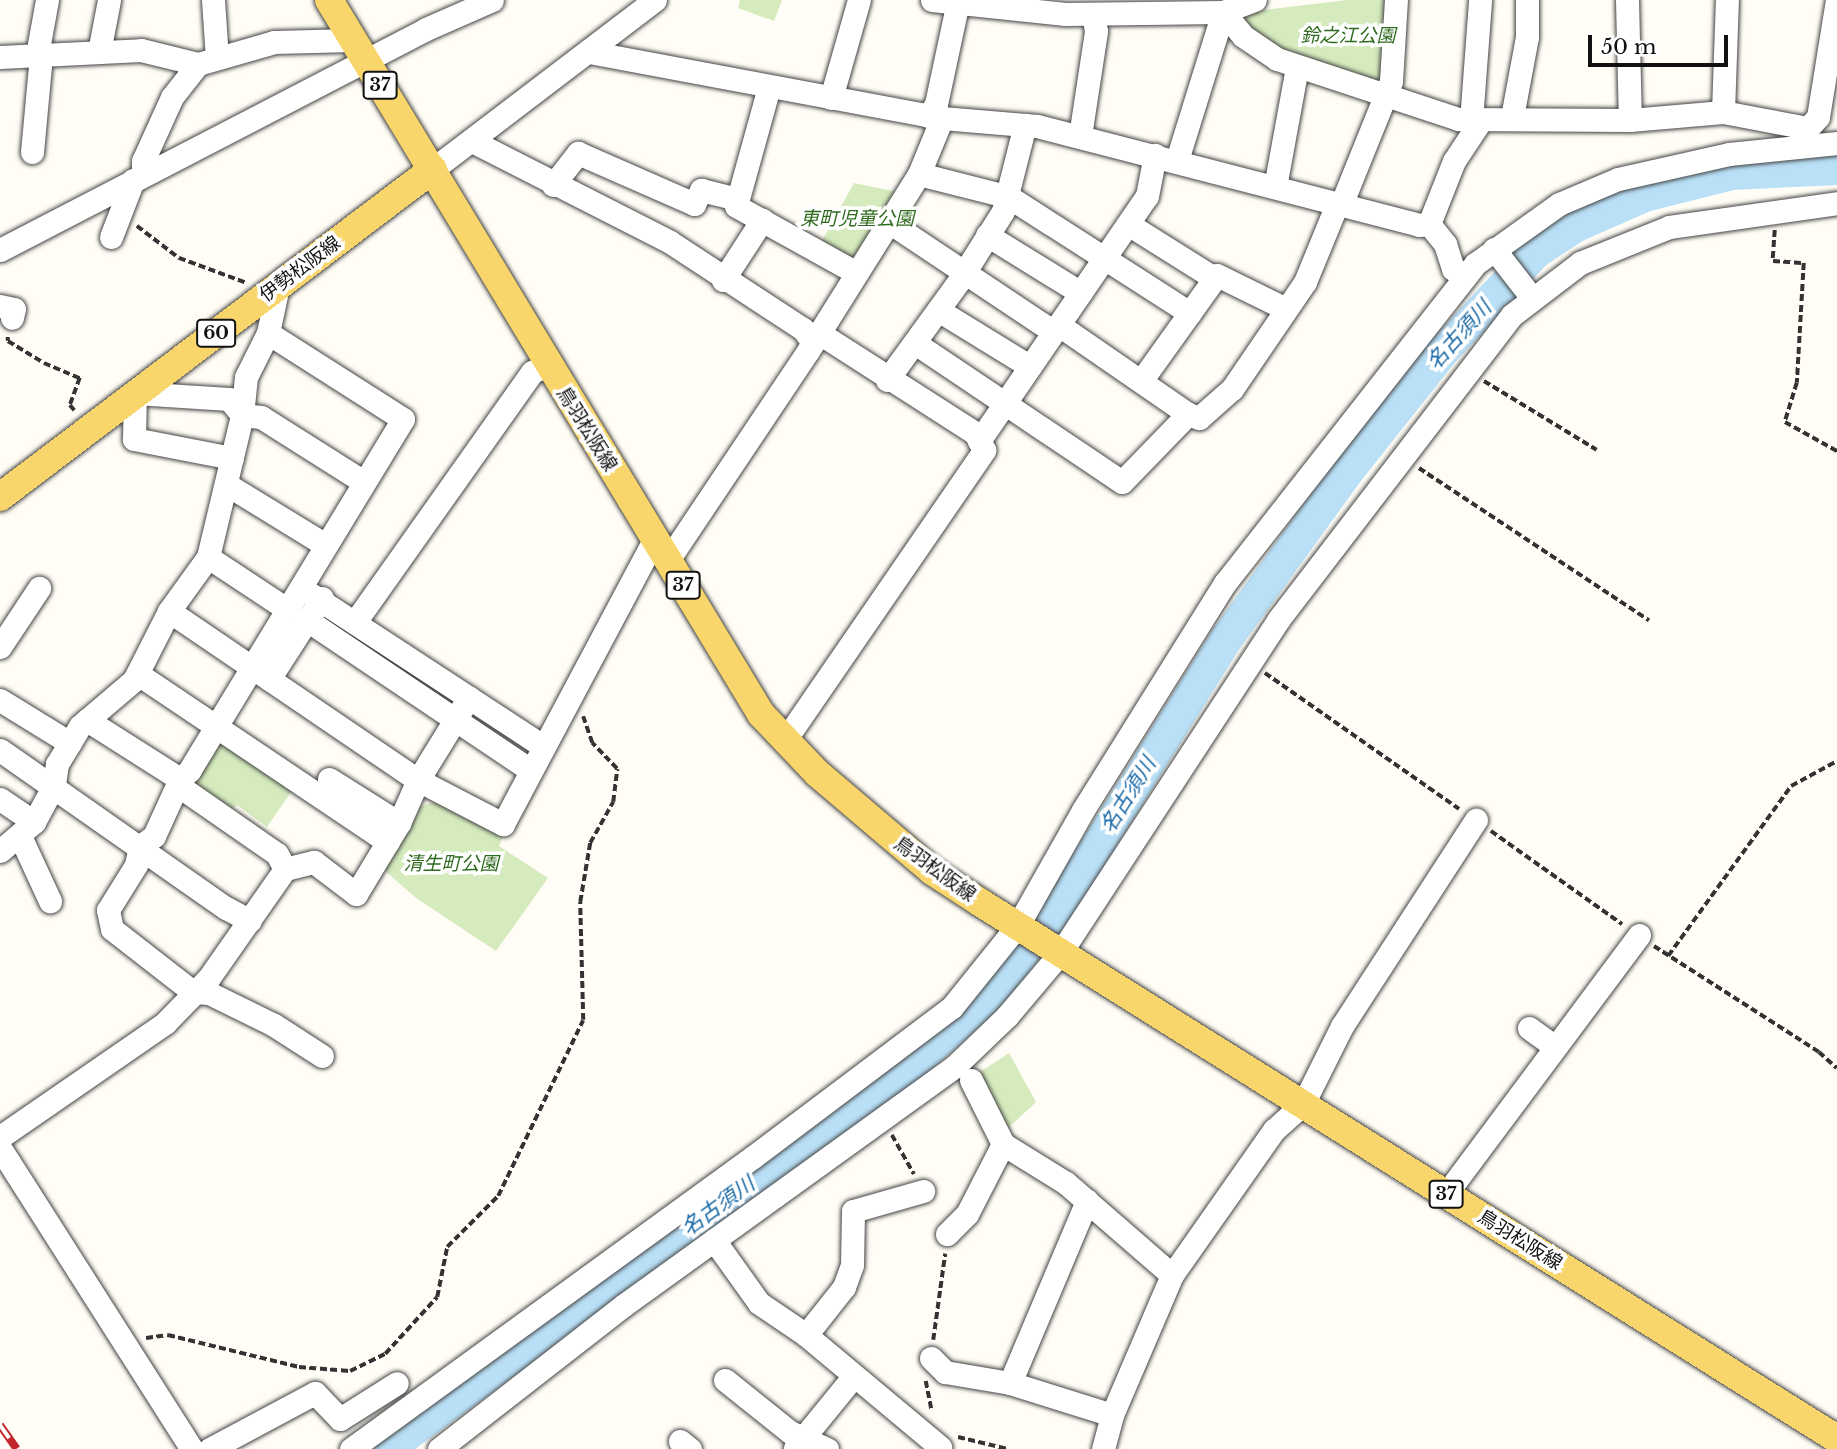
<!DOCTYPE html>
<meta charset="utf-8">
<style>
body{margin:0}
#map{position:relative;width:1837px;height:1449px;overflow:hidden;background:#fffdf5;font-family:"Libre Baskerville","Noto Sans JP",serif}
div>[style]{position:absolute}
[style*='--x']{left:calc(var(--x)*1px);top:calc(var(--y)*1px);width:calc(var(--w)*1px);rotate:calc(var(--a)*1deg)}
.green>*{inset:0;background:#d5ebbd}
.river>*{height:33px;margin:-16.5px;padding:0 16.5px;transform-origin:16.5px;border-radius:16.5px;background:#b9e0f7}
.path>*{height:3.5px;margin-top:-1.75px;transform-origin:0;background:repeating-linear-gradient(90deg,#333 0 7px,transparent 0 10.5px)}
.roads{filter:drop-shadow(0 0 2px #444) drop-shadow(0 0 2px #444)}
.minor>*{height:23px;margin:-11.5px;padding:0 11.5px;transform-origin:11.5px;border-radius:11.5px;background:#fff}
.major>*{height:28px;margin:-14px;padding:0 14px;transform-origin:14px;border-radius:14px;background:#f9d66b}
.rail>*{height:8px;margin-top:-4px;transform-origin:0;background:repeating-linear-gradient(90deg,#fff 0 16px,#c4262e 0 32px);box-sizing:border-box;border-block:2px solid #c4262e}
span{translate:-50% -50%;white-space:nowrap;text-align:center;line-height:1.15;-webkit-text-stroke:7px #fff;paint-order:stroke}
.shield-label span{padding:2px 5px;background:#fff;border:2px solid;border-radius:5px;-webkit-text-stroke-width:0}
.shield-label{font-size:18px;color:#111;font-weight:700}
.park-label{font-size:19px;color:#2f6b1f;font-style:italic}
.street-label{font-size:19px;color:#111}
.water-label{font-size:21px;color:#1768a6;font-style:italic}
.scale{position:absolute;left:1588px;top:35px;width:140px;height:32px;box-sizing:border-box;border:4px solid #111;border-top:0;padding-left:9px;font-size:21px;line-height:24px;white-space:nowrap;color:#111;-webkit-text-stroke:5px #fff;paint-order:stroke}
</style>
<div id="map">
<div class="green">
<div style="clip-path:polygon(740px 0,782px 0,774px 21px,738px 8px)"></div>
<div style="clip-path:polygon(1347px 0,1386px 0,1382px 79px,1376px 84px,1281px 53px,1245px 27px,1246px 12px)"></div>
<div style="clip-path:polygon(854px 183px,898px 192px,853px 268px,819px 246px)"></div>
<div style="clip-path:polygon(214px 741px,229px 745px,293px 789px,267px 827px,237px 805px,230px 810px,189px 782px)"></div>
<div style="clip-path:polygon(437px 801px,503px 836px,499px 846px,548px 878px,496px 951px,416px 898px,384px 870px,419px 807px)"></div>
<div style="clip-path:polygon(1009px 1053px,1036px 1102px,1006px 1130px,977px 1074px)"></div>
</div>
<div class="river">
<div style="--x:386;--y:1449;--w:653;--a:-36.22"></div>
<div style="--x:913;--y:1063;--w:103;--a:-41.4"></div>
<div style="--x:990;--y:995;--w:113;--a:-52.2"></div>
<div style="--x:1059;--y:906;--w:316;--a:-58.1"></div>
<div style="--x:1226;--y:638;--w:211;--a:-54.1"></div>
<div style="--x:1350;--y:467;--w:148;--a:-51.6"></div>
<div style="--x:1442;--y:351;--w:137;--a:-46.8"></div>
<div style="--x:1536;--y:251;--w:45;--a:-33.3"></div>
<div style="--x:1574;--y:226;--w:77;--a:-23.9"></div>
<div style="--x:1644;--y:195;--w:90;--a:-14.2"></div>
<div style="--x:1731;--y:173;--w:106;--a:-2.7"></div>
</div>
<div class="path">
<div style="--x:137;--y:226;--w:53;--a:37.3"></div>
<div style="--x:179;--y:258;--w:72;--a:20.2"></div>
<div style="--x:1775;--y:230;--w:31;--a:94"></div>
<div style="--x:1773;--y:261;--w:31;--a:4"></div>
<div style="--x:1804;--y:263;--w:120;--a:93.3"></div>
<div style="--x:1797;--y:383;--w:41;--a:107.1"></div>
<div style="--x:1785;--y:422;--w:60;--a:29.1"></div>
<div style="--x:8;--y:337;--w:4;--a:90"></div>
<div style="--x:8;--y:341;--w:42;--a:31.4"></div>
<div style="--x:44;--y:363;--w:39;--a:23"></div>
<div style="--x:80;--y:378;--w:29;--a:110"></div>
<div style="--x:70;--y:405;--w:8;--a:50"></div>
<div style="--x:1484;--y:381;--w:132;--a:31.4"></div>
<div style="--x:1419;--y:468;--w:276;--a:33.5"></div>
<div style="--x:1265;--y:673;--w:237;--a:35"></div>
<div style="--x:1491;--y:831;--w:161;--a:35.4"></div>
<div style="--x:1654;--y:946;--w:196;--a:32.7"></div>
<div style="--x:1819;--y:1052;--w:24;--a:42"></div>
<div style="--x:1668;--y:956;--w:210;--a:-54.1"></div>
<div style="--x:1791;--y:786;--w:52;--a:-28.5"></div>
<div style="--x:892;--y:1135;--w:45;--a:60.6"></div>
<div style="--x:146;--y:1338;--w:22;--a:-8"></div>
<div style="--x:168;--y:1335;--w:135;--a:13.7"></div>
<div style="--x:299;--y:1367;--w:51;--a:4.5"></div>
<div style="--x:350;--y:1371;--w:39;--a:-26"></div>
<div style="--x:385;--y:1354;--w:77;--a:-47.6"></div>
<div style="--x:437;--y:1297;--w:51;--a:-78.7"></div>
<div style="--x:447;--y:1247;--w:72;--a:-45"></div>
<div style="--x:498;--y:1196;--w:195;--a:-64.2"></div>
<div style="--x:583;--y:1020;--w:118;--a:-91.5"></div>
<div style="--x:580;--y:902;--w:60;--a:-80.4"></div>
<div style="--x:590;--y:843;--w:47;--a:-60.7"></div>
<div style="--x:613;--y:802;--w:33;--a:-83"></div>
<div style="--x:617;--y:769;--w:36;--a:-134"></div>
<div style="--x:592;--y:743;--w:28;--a:-109"></div>
<div style="--x:933;--y:1340;--w:87;--a:-82.1"></div>
<div style="--x:926;--y:1381;--w:31;--a:79"></div>
<div style="--x:958;--y:1437;--w:51;--a:13.5"></div>
</div>
<div class="roads">
<div class="minor">
<div style="--x:213;--y:0;--w:58;--a:86.1"></div>
<div style="--x:932;--y:0;--w:134;--a:6"></div>
<div style="--x:1065;--y:14;--w:158;--a:-0.7"></div>
<div style="--x:1223;--y:12;--w:34;--a:-21"></div>
<div style="--x:1627;--y:0;--w:120;--a:88.6"></div>
<div style="--x:1223;--y:12;--w:31;--a:50"></div>
<div style="--x:1243;--y:36;--w:41;--a:34.1"></div>
<div style="--x:1277;--y:59;--w:191;--a:18.3"></div>
<div style="--x:1458;--y:119;--w:172;--a:0.3"></div>
<div style="--x:1630;--y:120;--w:93;--a:-4.9"></div>
<div style="--x:1723;--y:112;--w:86;--a:10.7"></div>
<div style="--x:1808;--y:128;--w:15;--a:-48"></div>
<div style="--x:1818;--y:117;--w:119;--a:-80.8"></div>
<div style="--x:99;--y:52;--w:53;--a:-79.1"></div>
<div style="--x:589;--y:52;--w:359;--a:10.6"></div>
<div style="--x:942;--y:118;--w:95;--a:4.8"></div>
<div style="--x:1037;--y:126;--w:395;--a:14.5"></div>
<div style="--x:1419;--y:225;--w:10;--a:-6"></div>
<div style="--x:1429;--y:224;--w:68;--a:-68.4"></div>
<div style="--x:1454;--y:161;--w:49;--a:-56.6"></div>
<div style="--x:37;--y:55;--w:56;--a:-79.7"></div>
<div style="--x:0;--y:57;--w:141;--a:-2.8"></div>
<div style="--x:141;--y:50;--w:59;--a:13.8"></div>
<div style="--x:198;--y:64;--w:79;--a:-16.1"></div>
<div style="--x:274;--y:42;--w:79;--a:-1.5"></div>
<div style="--x:769;--y:87;--w:123;--a:105.5"></div>
<div style="--x:736;--y:206;--w:136;--a:29"></div>
<div style="--x:831;--y:98;--w:102;--a:-74.1"></div>
<div style="--x:1723;--y:112;--w:112;--a:-88"></div>
<div style="--x:928;--y:116;--w:14;--a:-56"></div>
<div style="--x:936;--y:104;--w:100;--a:-77.9"></div>
<div style="--x:1512;--y:117;--w:81;--a:-79.4"></div>
<div style="--x:1527;--y:37;--w:37;--a:-90"></div>
<div style="--x:1471;--y:121;--w:121;--a:-85.7"></div>
<div style="--x:1080;--y:136;--w:106;--a:-81.3"></div>
<div style="--x:1096;--y:31;--w:17;--a:-100"></div>
<div style="--x:472;--y:141;--w:222;--a:27"></div>
<div style="--x:670;--y:242;--w:159;--a:33.2"></div>
<div style="--x:803;--y:329;--w:17;--a:54"></div>
<div style="--x:32;--y:152;--w:97;--a:-84.7"></div>
<div style="--x:1177;--y:160;--w:155;--a:-72.7"></div>
<div style="--x:433;--y:169;--w:279;--a:-37.3"></div>
<div style="--x:919;--y:174;--w:93;--a:14.3"></div>
<div style="--x:1009;--y:197;--w:215;--a:32.7"></div>
<div style="--x:143;--y:175;--w:14;--a:-90"></div>
<div style="--x:143;--y:161;--w:70;--a:-65.6"></div>
<div style="--x:172;--y:97;--w:42;--a:-51.8"></div>
<div style="--x:553;--y:185;--w:41;--a:-52"></div>
<div style="--x:578;--y:153;--w:127;--a:23.7"></div>
<div style="--x:694;--y:204;--w:16;--a:-63"></div>
<div style="--x:701;--y:190;--w:38;--a:14"></div>
<div style="--x:1275;--y:187;--w:122;--a:-79.6"></div>
<div style="--x:1341;--y:205;--w:134;--a:-68"></div>
<div style="--x:1391;--y:81;--w:81;--a:-86.5"></div>
<div style="--x:889;--y:222;--w:198;--a:33.7"></div>
<div style="--x:1128;--y:224;--w:102;--a:32.1"></div>
<div style="--x:1429;--y:224;--w:26;--a:51"></div>
<div style="--x:1445;--y:244;--w:26;--a:72"></div>
<div style="--x:1453;--y:269;--w:13;--a:23"></div>
<div style="--x:987;--y:235;--w:110;--a:31.7"></div>
<div style="--x:111;--y:237;--w:61;--a:-68.9"></div>
<div style="--x:1494;--y:249;--w:62;--a:52.2"></div>
<div style="--x:0;--y:250;--w:480;--a:-27.4"></div>
<div style="--x:426;--y:29;--w:72;--a:-23.7"></div>
<div style="--x:723;--y:280;--w:72;--a:-57"></div>
<div style="--x:278;--y:286;--w:48;--a:102"></div>
<div style="--x:268;--y:333;--w:160;--a:32.5"></div>
<div style="--x:403;--y:419;--w:411;--a:121.3"></div>
<div style="--x:190;--y:770;--w:13;--a:138"></div>
<div style="--x:180;--y:779;--w:63;--a:114.5"></div>
<div style="--x:154;--y:836;--w:17;--a:144"></div>
<div style="--x:140;--y:846;--w:19;--a:102"></div>
<div style="--x:136;--y:865;--w:53;--a:121.9"></div>
<div style="--x:108;--y:910;--w:19;--a:78"></div>
<div style="--x:112;--y:929;--w:103;--a:37.9"></div>
<div style="--x:193;--y:992;--w:16;--a:4"></div>
<div style="--x:209;--y:993;--w:72;--a:26.2"></div>
<div style="--x:274;--y:1025;--w:57;--a:32.9"></div>
<div style="--x:0;--y:306;--w:14;--a:12"></div>
<div style="--x:14;--y:309;--w:9;--a:103"></div>
<div style="--x:938;--y:310;--w:107;--a:31.6"></div>
<div style="--x:1059;--y:325;--w:157;--a:34.6"></div>
<div style="--x:915;--y:343;--w:249;--a:33.9"></div>
<div style="--x:1122;--y:482;--w:95;--a:-45.9"></div>
<div style="--x:1188;--y:414;--w:12;--a:20"></div>
<div style="--x:1199;--y:418;--w:44;--a:-41.3"></div>
<div style="--x:1232;--y:389;--w:130;--a:-55.7"></div>
<div style="--x:1305;--y:282;--w:84;--a:-67.7"></div>
<div style="--x:887;--y:380;--w:122;--a:-54"></div>
<div style="--x:959;--y:281;--w:83;--a:-57.8"></div>
<div style="--x:1003;--y:211;--w:89;--a:-75.7"></div>
<div style="--x:1141;--y:381;--w:130;--a:-54.4"></div>
<div style="--x:1217;--y:275;--w:77;--a:26.2"></div>
<div style="--x:979;--y:441;--w:297;--a:-55.6"></div>
<div style="--x:1147;--y:196;--w:42;--a:-79"></div>
<div style="--x:232;--y:458;--w:100;--a:-169"></div>
<div style="--x:134;--y:439;--w:46;--a:-88.8"></div>
<div style="--x:135;--y:393;--w:94;--a:3.7"></div>
<div style="--x:229;--y:399;--w:21;--a:51"></div>
<div style="--x:242;--y:415;--w:19;--a:6"></div>
<div style="--x:261;--y:417;--w:122;--a:32.3"></div>
<div style="--x:226;--y:484;--w:115;--a:31.5"></div>
<div style="--x:208;--y:557;--w:92;--a:33.5"></div>
<div style="--x:668;--y:560;--w:252;--a:-56.2"></div>
<div style="--x:808;--y:351;--w:209;--a:-57.9"></div>
<div style="--x:919;--y:174;--w:61;--a:-67.7"></div>
<div style="--x:309;--y:593;--w:280;--a:33.2"></div>
<div style="--x:322;--y:598;--w:27;--a:124"></div>
<div style="--x:307;--y:620;--w:267;--a:33.9"></div>
<div style="--x:169;--y:611;--w:301;--a:34.2"></div>
<div style="--x:418;--y:780;--w:97;--a:-58.4"></div>
<div style="--x:355;--y:622;--w:306;--a:-54.7"></div>
<div style="--x:532;--y:372;--w:17;--a:-25"></div>
<div style="--x:0;--y:647;--w:71;--a:-56.5"></div>
<div style="--x:138;--y:674;--w:301;--a:33.9"></div>
<div style="--x:269;--y:679;--w:70;--a:-57.2"></div>
<div style="--x:0;--y:700;--w:82;--a:31.6"></div>
<div style="--x:87;--y:720;--w:110;--a:32.4"></div>
<div style="--x:785;--y:740;--w:352;--a:-55.5"></div>
<div style="--x:984;--y:450;--w:19;--a:-118"></div>
<div style="--x:975;--y:433;--w:185;--a:-147.3"></div>
<div style="--x:0;--y:750;--w:276;--a:35"></div>
<div style="--x:226;--y:908;--w:27;--a:28"></div>
<div style="--x:329;--y:779;--w:83;--a:32.2"></div>
<div style="--x:179;--y:786;--w:119;--a:34.8"></div>
<div style="--x:277;--y:854;--w:17;--a:62"></div>
<div style="--x:0;--y:799;--w:41;--a:34.1"></div>
<div style="--x:20;--y:836;--w:72;--a:65.2"></div>
<div style="--x:0;--y:851;--w:45;--a:-40.5"></div>
<div style="--x:34;--y:822;--w:42;--a:-61.6"></div>
<div style="--x:54;--y:785;--w:21;--a:-82"></div>
<div style="--x:57;--y:764;--w:44;--a:-58.8"></div>
<div style="--x:80;--y:726;--w:71;--a:-40.4"></div>
<div style="--x:134;--y:680;--w:77;--a:-63.1"></div>
<div style="--x:169;--y:611;--w:67;--a:-54.2"></div>
<div style="--x:208;--y:557;--w:146;--a:-76.5"></div>
<div style="--x:242;--y:415;--w:38;--a:-84"></div>
<div style="--x:246;--y:377;--w:49;--a:-63.4"></div>
<div style="--x:1529;--y:1028;--w:32;--a:36"></div>
<div style="--x:971;--y:1080;--w:72;--a:63.4"></div>
<div style="--x:0;--y:1137;--w:201;--a:-34.6"></div>
<div style="--x:165;--y:1023;--w:62;--a:-45.7"></div>
<div style="--x:208;--y:979;--w:134;--a:-55"></div>
<div style="--x:285;--y:869;--w:30;--a:-14"></div>
<div style="--x:314;--y:862;--w:53;--a:37.3"></div>
<div style="--x:356;--y:894;--w:83;--a:-58.8"></div>
<div style="--x:399;--y:823;--w:47;--a:-66.2"></div>
<div style="--x:418;--y:780;--w:96;--a:27.4"></div>
<div style="--x:503;--y:824;--w:324;--a:-62"></div>
<div style="--x:0;--y:1148;--w:357;--a:57.5"></div>
<div style="--x:1446;--y:1194;--w:323;--a:-53.3"></div>
<div style="--x:947;--y:1234;--w:28;--a:-45"></div>
<div style="--x:967;--y:1214;--w:79;--a:-62.8"></div>
<div style="--x:1003;--y:1144;--w:74;--a:31.8"></div>
<div style="--x:1066;--y:1183;--w:140;--a:41"></div>
<div style="--x:714;--y:1240;--w:77;--a:54.5"></div>
<div style="--x:759;--y:1303;--w:57;--a:34.2"></div>
<div style="--x:806;--y:1335;--w:175;--a:39.9"></div>
<div style="--x:806;--y:1335;--w:61;--a:-51.6"></div>
<div style="--x:844;--y:1287;--w:23;--a:-70"></div>
<div style="--x:852;--y:1265;--w:54;--a:-88.9"></div>
<div style="--x:853;--y:1211;--w:73;--a:-15.9"></div>
<div style="--x:931;--y:1358;--w:20;--a:45"></div>
<div style="--x:945;--y:1372;--w:66;--a:9.6"></div>
<div style="--x:1010;--y:1383;--w:107;--a:17.4"></div>
<div style="--x:725;--y:1380;--w:83;--a:38.7"></div>
<div style="--x:790;--y:1432;--w:41;--a:24.7"></div>
<div style="--x:1010;--y:1383;--w:198;--a:-67.1"></div>
<div style="--x:680;--y:1441;--w:13;--a:39"></div>
<div style="--x:795;--y:1448;--w:92;--a:-50.8"></div>
<div style="--x:210;--y:1449;--w:119;--a:-28.1"></div>
<div style="--x:315;--y:1393;--w:36;--a:46"></div>
<div style="--x:340;--y:1419;--w:67;--a:-32.3"></div>
<div style="--x:351;--y:1449;--w:497;--a:-36"></div>
<div style="--x:753;--y:1157;--w:249;--a:-37"></div>
<div style="--x:952;--y:1007;--w:105;--a:-51.2"></div>
<div style="--x:1018;--y:925;--w:132;--a:-60.5"></div>
<div style="--x:1083;--y:810;--w:268;--a:-58"></div>
<div style="--x:1225;--y:583;--w:405;--a:-51.9"></div>
<div style="--x:1475;--y:264;--w:103;--a:-35.5"></div>
<div style="--x:1559;--y:204;--w:64;--a:-23"></div>
<div style="--x:1618;--y:179;--w:114;--a:-12.7"></div>
<div style="--x:1729;--y:154;--w:109;--a:-5.8"></div>
<div style="--x:439;--y:1449;--w:234;--a:-37.9"></div>
<div style="--x:624;--y:1305;--w:407;--a:-35.8"></div>
<div style="--x:954;--y:1067;--w:74;--a:-43.9"></div>
<div style="--x:1007;--y:1016;--w:84;--a:-49.8"></div>
<div style="--x:1061;--y:952;--w:397;--a:-56.8"></div>
<div style="--x:1278;--y:620;--w:384;--a:-52.5"></div>
<div style="--x:1512;--y:315;--w:86;--a:-37.4"></div>
<div style="--x:1580;--y:263;--w:96;--a:-22"></div>
<div style="--x:1669;--y:227;--w:170;--a:-8.1"></div>
<div style="--x:1103;--y:1449;--w:35;--a:-75"></div>
<div style="--x:1112;--y:1415;--w:152;--a:-66.8"></div>
<div style="--x:1172;--y:1275;--w:177;--a:-54.9"></div>
<div style="--x:1274;--y:1130;--w:39;--a:-42"></div>
<div style="--x:1303;--y:1104;--w:87;--a:-63.4"></div>
<div style="--x:1342;--y:1026;--w:246;--a:-57"></div>
</div>
<div class="major">
<div style="--x:329;--y:0;--w:835;--a:58.82"></div>
<div style="--x:761;--y:714;--w:81;--a:46.5"></div>
<div style="--x:817;--y:773;--w:151;--a:40.4"></div>
<div style="--x:932;--y:871;--w:59;--a:33.1"></div>
<div style="--x:981;--y:903;--w:1010;--a:32.05"></div>
<div style="--x:0;--y:497;--w:543;--a:-37.14"></div>
</div>
</div>
<div class="rail">
<div style="--x:0;--y:1425;--w:29;--a:55"></div>
</div>
<div class="shield-label">
<span style="left:380px;top:85px">37</span>
<span style="left:216px;top:333px">60</span>
<span style="left:683px;top:585px">37</span>
<span style="left:1446px;top:1194px">37</span>
</div>
<div class="park-label">
<span style="left:1348px;top:36px">鈴之江公園</span>
<span style="left:857px;top:219px">東町児童公園</span>
<span style="left:451px;top:864px">清生町公園</span>
</div>
<div class="street-label">
<span style="left:300px;top:269px;rotate:-37deg">伊勢松阪線</span>
<span style="left:587px;top:429px;rotate:58deg">鳥羽松阪線</span>
<span style="left:935px;top:869px;rotate:36deg">鳥羽松阪線</span>
<span style="left:1520px;top:1240px;rotate:32deg">鳥羽松阪線</span>
</div>
<div class="water-label">
<span style="left:1459px;top:335px;rotate:-48deg">名古須川</span>
<span style="left:1128px;top:795px;rotate:-58deg">名古須川</span>
<span style="left:718px;top:1206px;rotate:-36deg">名古須川</span>
</div>
<div class="scale">50 m</div>
</div>
